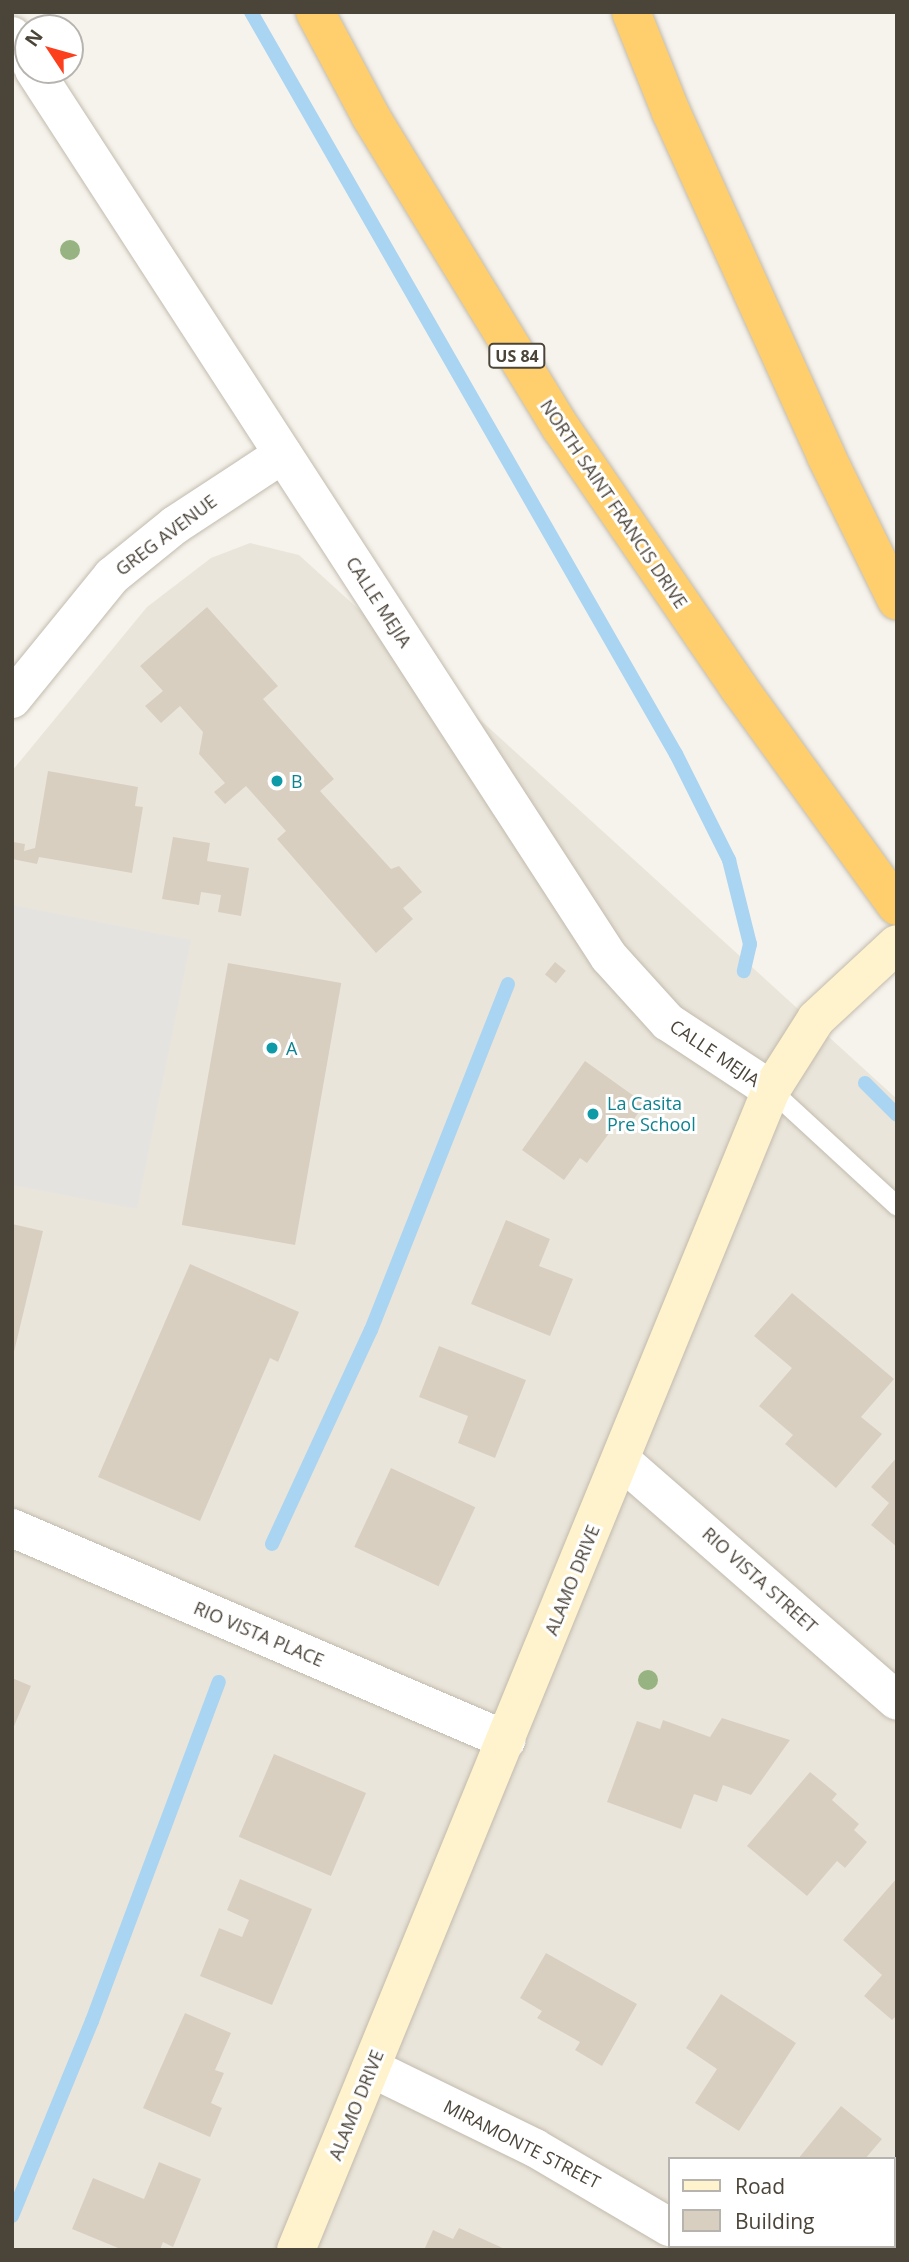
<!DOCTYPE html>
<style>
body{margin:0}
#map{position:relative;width:909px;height:2262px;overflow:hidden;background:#f6f3ec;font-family:"Open Sans",sans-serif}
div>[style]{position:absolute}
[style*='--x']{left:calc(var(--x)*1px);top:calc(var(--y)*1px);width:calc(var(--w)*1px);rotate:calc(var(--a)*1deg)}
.residential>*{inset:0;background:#eae5da}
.parking>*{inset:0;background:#e5e3e0}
.stream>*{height:14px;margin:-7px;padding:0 7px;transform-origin:7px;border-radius:7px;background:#a9d4f2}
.building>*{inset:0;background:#d8cfc1;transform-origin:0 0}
.roads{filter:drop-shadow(0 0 2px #c2bbae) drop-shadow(0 0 2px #c2bbae)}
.lane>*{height:19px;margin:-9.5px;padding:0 9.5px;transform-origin:9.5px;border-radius:9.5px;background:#fff}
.street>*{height:38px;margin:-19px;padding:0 19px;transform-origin:19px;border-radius:19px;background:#fff}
.secondary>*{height:38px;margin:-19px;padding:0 19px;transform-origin:19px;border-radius:19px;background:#fff3cd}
.highway>*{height:38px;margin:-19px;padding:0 19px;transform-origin:19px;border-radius:19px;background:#ffcf6e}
.trees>*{width:20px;height:20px;margin:-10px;border-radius:50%;background:#97b381}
.dots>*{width:19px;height:19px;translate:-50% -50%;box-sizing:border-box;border:4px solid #fff;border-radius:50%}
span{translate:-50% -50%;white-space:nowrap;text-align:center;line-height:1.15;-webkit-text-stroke:6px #fff;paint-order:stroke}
.shield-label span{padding:2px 5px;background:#fff;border:2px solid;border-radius:5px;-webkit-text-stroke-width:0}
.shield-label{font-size:16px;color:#4b4439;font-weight:700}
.street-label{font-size:18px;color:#4b4439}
.culture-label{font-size:18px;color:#0d838f}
.left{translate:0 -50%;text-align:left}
.frame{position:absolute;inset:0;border:14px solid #4b4439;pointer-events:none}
.legend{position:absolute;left:668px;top:2157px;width:228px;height:91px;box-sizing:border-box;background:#fff;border:2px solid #b7b4b0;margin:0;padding:9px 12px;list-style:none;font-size:21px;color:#4b4439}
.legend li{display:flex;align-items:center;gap:14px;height:35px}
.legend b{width:35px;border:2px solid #b7b4b0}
.north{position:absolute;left:14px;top:14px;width:70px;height:70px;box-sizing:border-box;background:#fff;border:2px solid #b7b4b0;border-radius:50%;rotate:306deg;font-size:19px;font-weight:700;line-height:28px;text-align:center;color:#4b4439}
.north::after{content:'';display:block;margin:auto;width:24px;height:32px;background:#fc3f1d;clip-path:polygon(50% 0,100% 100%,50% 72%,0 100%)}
</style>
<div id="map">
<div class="residential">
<div style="clip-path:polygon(evenodd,250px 543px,299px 555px,897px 1099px,897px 2250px,12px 2250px,12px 771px,147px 607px,211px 558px,250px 543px,669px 2159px,893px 2159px,893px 2246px,669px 2246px,669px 2159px)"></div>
</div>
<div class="parking">
<div style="clip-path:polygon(12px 905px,191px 940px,137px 1209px,12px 1185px)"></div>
</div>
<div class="stream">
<div style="--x:251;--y:12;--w:855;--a:60.2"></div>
<div style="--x:676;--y:754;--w:119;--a:63.4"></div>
<div style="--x:729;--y:860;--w:87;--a:76"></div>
<div style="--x:750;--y:944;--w:28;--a:103"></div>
<div style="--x:865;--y:1083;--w:45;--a:45"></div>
<div style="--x:272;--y:1544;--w:236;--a:-65.2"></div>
<div style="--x:371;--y:1330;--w:372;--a:-68.4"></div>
<div style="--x:12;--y:2216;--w:211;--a:-67.7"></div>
<div style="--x:92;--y:2021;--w:362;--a:-69.5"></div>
</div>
<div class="building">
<div style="clip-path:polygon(207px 607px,278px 686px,263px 699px,334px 779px,320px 791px,391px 869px,399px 866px,422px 892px,403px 908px,413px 919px,376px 953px,277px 839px,286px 831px,246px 786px,225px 804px,214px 792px,225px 783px,199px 754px,203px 732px,180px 706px,161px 723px,145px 706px,163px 691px,140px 666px)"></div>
<div style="clip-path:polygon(48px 771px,138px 787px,135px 806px,143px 807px,132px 873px,39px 857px,37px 864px,12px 859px,13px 842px,25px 844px,24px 851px,35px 848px)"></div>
<div style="clip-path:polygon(173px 837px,210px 843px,207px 861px,249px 868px,241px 916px,218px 912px,221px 895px,201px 892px,199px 905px,162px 899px)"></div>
<div style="left:555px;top:962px;width:14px;height:16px;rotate:39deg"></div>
<div style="left:228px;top:963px;width:115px;height:266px;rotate:10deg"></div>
<div style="clip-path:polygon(585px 1061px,645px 1104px,625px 1131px,616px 1124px,587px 1163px,580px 1158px,564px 1180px,522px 1150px)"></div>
<div style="clip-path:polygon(506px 1220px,550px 1239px,539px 1266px,573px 1279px,550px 1336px,471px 1304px)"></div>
<div style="clip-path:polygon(12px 1224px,43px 1231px,13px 1356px,12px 1356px)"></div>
<div style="clip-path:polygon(190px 1264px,299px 1312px,278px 1362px,270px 1358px,200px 1521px,98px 1477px)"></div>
<div style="clip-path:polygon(792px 1293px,894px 1379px,861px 1417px,882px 1434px,836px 1488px,785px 1444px,793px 1435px,759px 1406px,792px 1368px,754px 1336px)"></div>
<div style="clip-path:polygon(439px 1346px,526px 1380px,495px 1458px,458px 1443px,468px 1416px,419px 1397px)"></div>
<div style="clip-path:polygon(897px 1457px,897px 1547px,871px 1525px,889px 1503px,871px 1487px)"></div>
<div style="left:391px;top:1468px;width:93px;height:87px;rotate:25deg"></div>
<div style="clip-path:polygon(12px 1678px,31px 1686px,12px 1731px)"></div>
<div style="clip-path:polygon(722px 1718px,790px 1740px,751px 1795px,723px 1785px,717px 1802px,694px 1794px,681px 1829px,607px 1802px,637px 1721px,660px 1729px,663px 1720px,710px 1737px)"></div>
<div style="left:274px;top:1754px;width:100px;height:90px;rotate:23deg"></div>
<div style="clip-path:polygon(810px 1772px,837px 1794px,832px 1800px,859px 1824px,854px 1830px,867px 1842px,845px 1868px,837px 1861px,807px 1896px,747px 1846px)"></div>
<div style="clip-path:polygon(897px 1878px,897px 2015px,892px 2020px,864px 1996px,882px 1975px,843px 1940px)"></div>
<div style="clip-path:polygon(240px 1879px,312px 1909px,272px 2005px,200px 1976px,219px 1928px,242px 1937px,249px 1920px,227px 1910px)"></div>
<div style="clip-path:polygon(546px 1953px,637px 2004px,602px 2066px,575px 2050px,580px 2042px,537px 2018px,542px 2011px,520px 1998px)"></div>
<div style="clip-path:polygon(721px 1994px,796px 2043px,739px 2131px,695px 2103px,717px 2069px,686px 2048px)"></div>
<div style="clip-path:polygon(185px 2013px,231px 2033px,215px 2070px,224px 2073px,211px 2103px,222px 2108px,210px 2137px,143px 2108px)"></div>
<div style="clip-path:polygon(841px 2106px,882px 2139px,865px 2159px,798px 2159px)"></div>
<div style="clip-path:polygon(159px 2162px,201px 2179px,173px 2247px,163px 2242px,160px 2250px,123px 2250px,72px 2229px,93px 2178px,144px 2199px)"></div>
<div style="clip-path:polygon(459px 2228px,507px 2250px,424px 2250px,433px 2230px,453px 2239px)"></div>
</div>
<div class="roads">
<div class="lane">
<div style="--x:771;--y:1090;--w:171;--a:42.6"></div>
</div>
<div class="street">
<div style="--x:12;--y:36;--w:29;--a:56"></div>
<div style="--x:34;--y:70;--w:1057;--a:57.05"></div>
<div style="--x:609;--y:957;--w:88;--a:47.8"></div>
<div style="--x:668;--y:1022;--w:123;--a:33.4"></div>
<div style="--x:12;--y:699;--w:159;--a:-50.9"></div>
<div style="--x:112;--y:576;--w:81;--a:-39"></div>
<div style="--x:175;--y:525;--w:129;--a:-33.3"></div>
<div style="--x:621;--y:1460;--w:366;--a:41.1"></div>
<div style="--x:12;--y:1528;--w:538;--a:23.23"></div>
<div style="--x:371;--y:2068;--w:182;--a:26"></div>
<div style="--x:535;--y:2148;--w:156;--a:30.5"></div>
<div style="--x:696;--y:2246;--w:6;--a:39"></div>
</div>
<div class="secondary">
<div style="--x:296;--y:2250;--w:1253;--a:-67.73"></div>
<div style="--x:771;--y:1090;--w:84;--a:-57.6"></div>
<div style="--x:816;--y:1019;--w:110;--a:-42.8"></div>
</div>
<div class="highway">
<div style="--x:315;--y:12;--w:119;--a:61.9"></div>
<div style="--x:371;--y:117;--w:364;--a:58.6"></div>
<div style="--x:561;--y:428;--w:315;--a:55.6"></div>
<div style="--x:739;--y:688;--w:269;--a:54.1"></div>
<div style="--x:631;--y:12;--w:108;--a:68.2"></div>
<div style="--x:671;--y:112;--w:377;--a:65.7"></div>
<div style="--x:826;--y:456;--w:161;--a:63.9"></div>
</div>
</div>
<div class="trees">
<div style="left:70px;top:250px"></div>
<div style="left:648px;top:1680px"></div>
</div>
<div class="dots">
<div style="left:277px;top:781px;background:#0f9aa8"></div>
<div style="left:272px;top:1048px;background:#0f9aa8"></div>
<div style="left:593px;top:1114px;background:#0f9aa8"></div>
</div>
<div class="shield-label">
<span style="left:517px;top:356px">US 84</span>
</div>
<div class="street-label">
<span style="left:614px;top:504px;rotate:56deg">NORTH SAINT FRANCIS DRIVE</span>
<span style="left:166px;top:535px;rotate:-37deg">GREG AVENUE</span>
<span style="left:379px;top:602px;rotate:57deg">CALLE MEJIA</span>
<span style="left:715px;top:1053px;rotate:34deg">CALLE MEJIA</span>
<span style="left:572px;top:1580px;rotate:-68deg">ALAMO DRIVE</span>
<span style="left:760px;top:1580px;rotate:42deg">RIO VISTA STREET</span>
<span style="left:259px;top:1634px;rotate:23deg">RIO VISTA PLACE</span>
<span style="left:356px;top:2105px;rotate:-68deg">ALAMO DRIVE</span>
<span style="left:522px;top:2144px;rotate:27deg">MIRAMONTE STREET</span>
</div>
<div class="culture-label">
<span class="left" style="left:291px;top:781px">B</span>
<span class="left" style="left:286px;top:1048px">A</span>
<span class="left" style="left:607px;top:1114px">La Casita<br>Pre School</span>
</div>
<div class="frame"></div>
<ul class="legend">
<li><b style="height:9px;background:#fff3cd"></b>Road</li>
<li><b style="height:19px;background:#d8cfc1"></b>Building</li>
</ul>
<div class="north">N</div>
</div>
